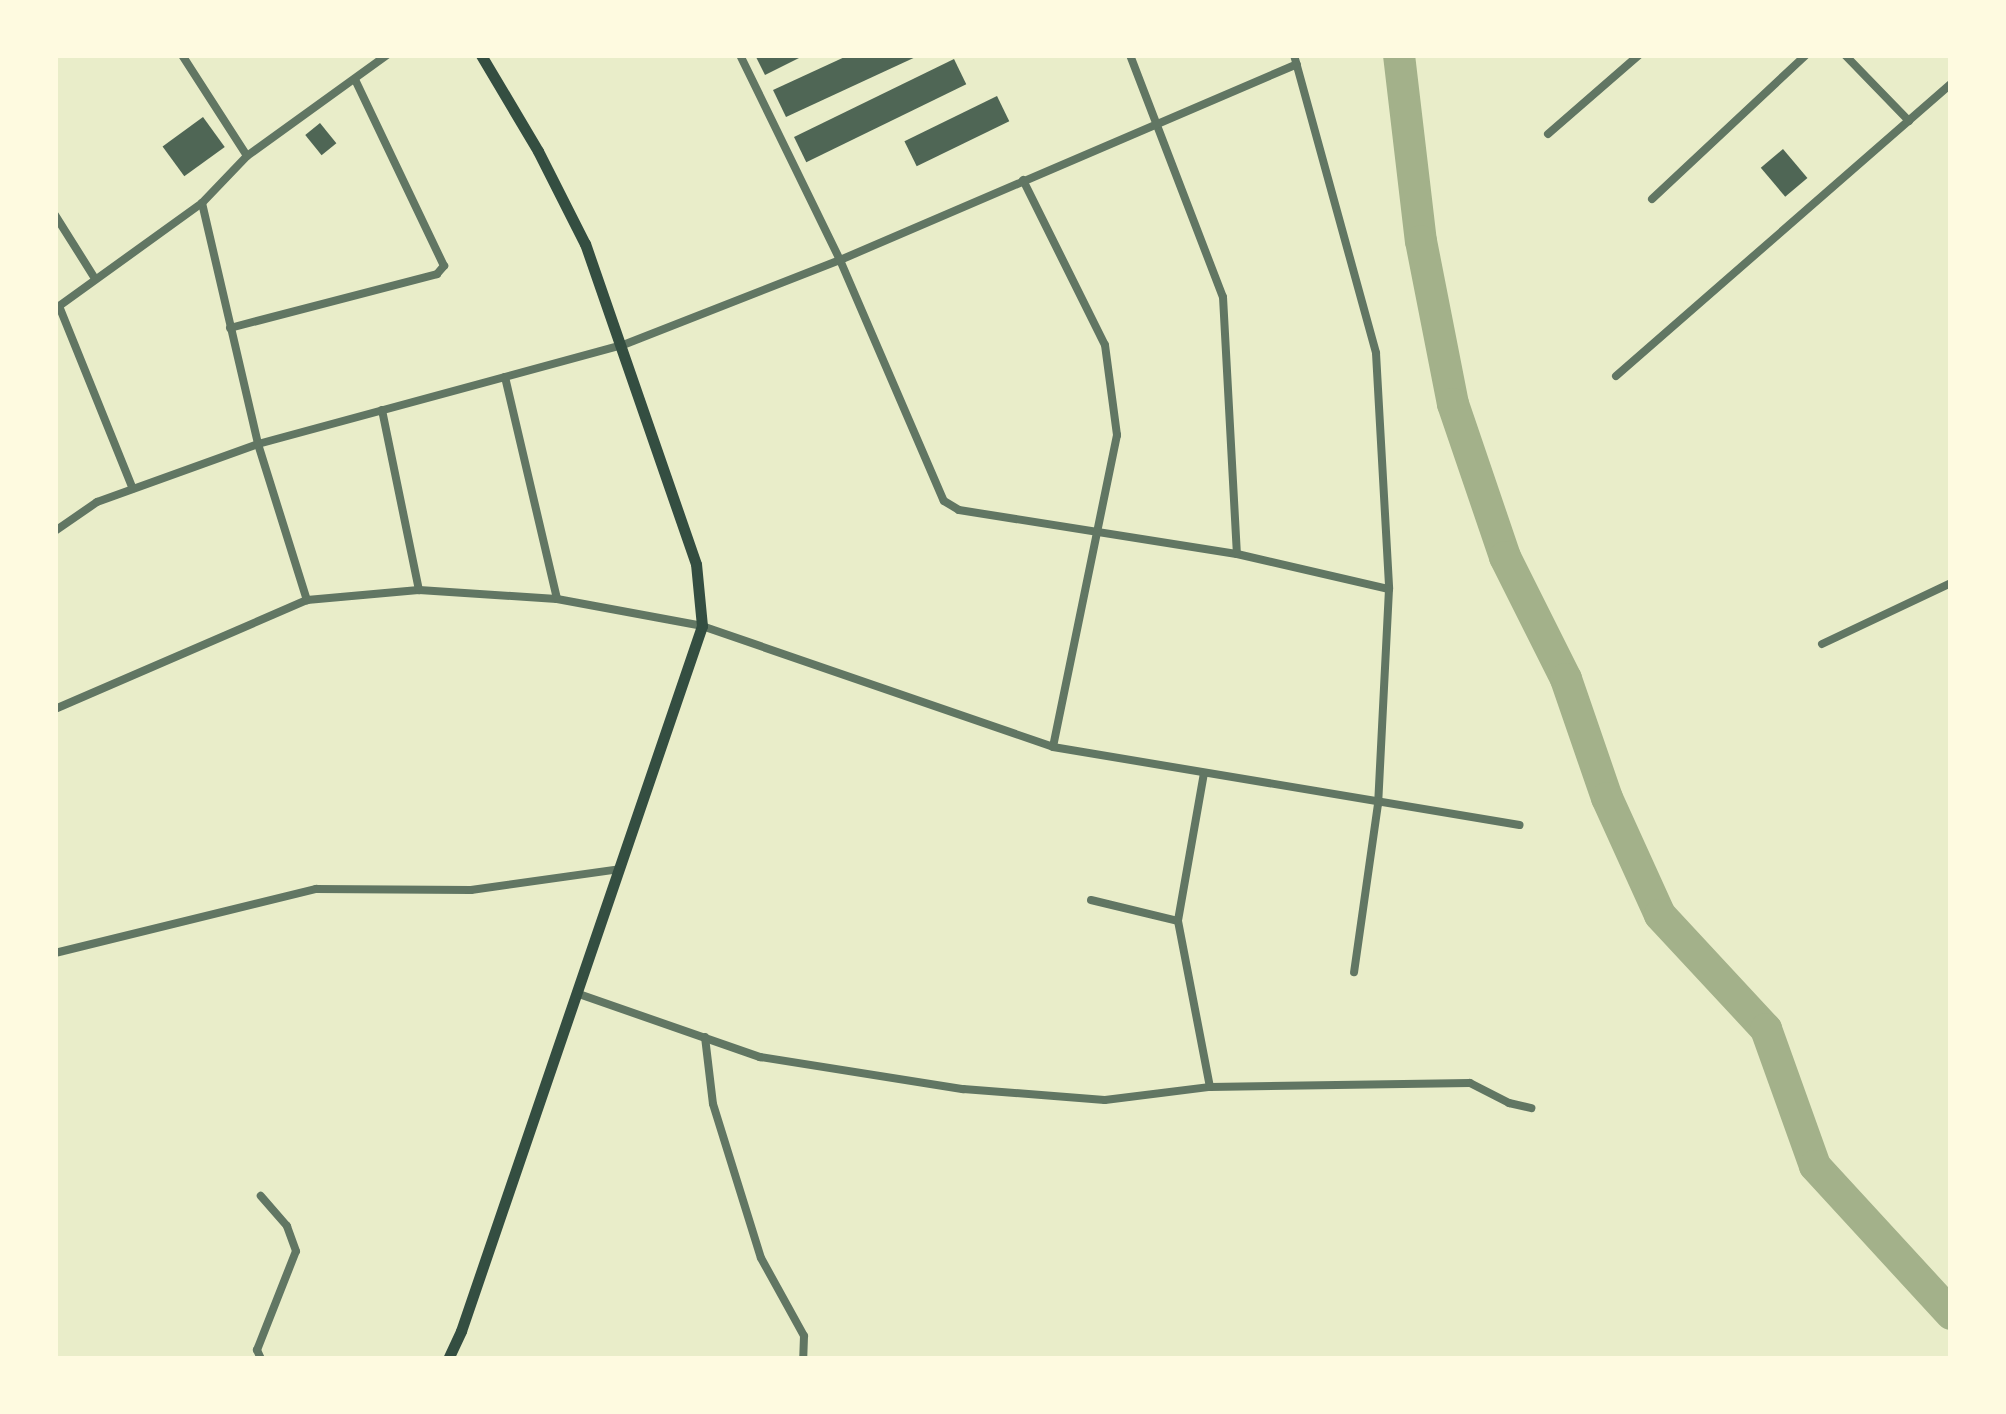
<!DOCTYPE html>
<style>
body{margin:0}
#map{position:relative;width:2006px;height:1414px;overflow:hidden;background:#e9edc9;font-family:Commissioner,sans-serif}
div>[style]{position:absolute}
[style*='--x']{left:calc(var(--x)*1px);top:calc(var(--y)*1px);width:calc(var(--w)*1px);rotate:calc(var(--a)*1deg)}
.river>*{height:32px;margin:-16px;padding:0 16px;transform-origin:16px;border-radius:16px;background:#a3b18a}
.building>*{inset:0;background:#4f6655;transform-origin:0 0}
.minor>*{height:8px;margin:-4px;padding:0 4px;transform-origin:4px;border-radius:4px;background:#617663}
.secondary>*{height:11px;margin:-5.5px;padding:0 5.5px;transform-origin:5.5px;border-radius:5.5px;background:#344e41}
span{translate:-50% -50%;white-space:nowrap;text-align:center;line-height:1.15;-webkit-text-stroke:10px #fefae0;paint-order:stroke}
.frame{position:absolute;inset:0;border:58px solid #fefae0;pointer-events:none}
</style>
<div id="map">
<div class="river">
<div style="--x:1399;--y:55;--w:187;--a:83.3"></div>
<div style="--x:1421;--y:241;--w:166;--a:78.9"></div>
<div style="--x:1453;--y:404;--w:162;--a:71.2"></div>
<div style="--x:1505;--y:557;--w:136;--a:63.4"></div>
<div style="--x:1566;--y:679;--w:126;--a:71"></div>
<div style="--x:1607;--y:798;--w:128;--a:65.6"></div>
<div style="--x:1660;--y:915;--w:156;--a:47.1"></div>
<div style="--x:1766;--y:1029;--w:145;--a:70.3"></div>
<div style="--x:1815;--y:1166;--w:201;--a:47.4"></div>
</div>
<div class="building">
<div style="clip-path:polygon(755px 55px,805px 55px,765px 75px)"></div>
<div style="clip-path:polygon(849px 55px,920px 55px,786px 117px,773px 90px)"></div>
<div style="left:954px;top:59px;width:28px;height:178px;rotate:64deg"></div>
<div style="left:997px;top:96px;width:28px;height:103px;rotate:64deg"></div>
<div style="left:203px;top:117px;width:37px;height:50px;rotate:54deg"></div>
<div style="left:320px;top:123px;width:26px;height:19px;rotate:51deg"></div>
<div style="left:1783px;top:149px;width:38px;height:29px;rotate:50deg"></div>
</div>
<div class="minor">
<div style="--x:182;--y:55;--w:120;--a:57.2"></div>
<div style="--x:740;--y:55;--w:228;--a:64"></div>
<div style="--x:840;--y:260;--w:262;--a:66.7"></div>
<div style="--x:944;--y:501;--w:17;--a:31"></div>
<div style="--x:959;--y:510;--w:281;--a:9"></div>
<div style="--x:1237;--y:554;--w:156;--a:13"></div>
<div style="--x:1130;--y:55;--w:259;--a:69"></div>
<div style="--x:1223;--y:297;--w:257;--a:86.9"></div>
<div style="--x:1294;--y:55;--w:309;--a:74.6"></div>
<div style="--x:1376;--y:353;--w:236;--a:86.8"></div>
<div style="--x:1389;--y:589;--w:215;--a:92.9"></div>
<div style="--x:1378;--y:804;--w:170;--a:98.1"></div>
<div style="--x:1845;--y:55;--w:92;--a:45.9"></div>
<div style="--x:1548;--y:134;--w:121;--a:-41"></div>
<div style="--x:1023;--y:180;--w:184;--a:63.6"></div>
<div style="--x:1105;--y:345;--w:91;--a:82.4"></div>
<div style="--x:1117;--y:435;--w:318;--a:101.6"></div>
<div style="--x:1652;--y:199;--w:211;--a:-43.1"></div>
<div style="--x:202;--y:203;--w:247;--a:76.9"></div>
<div style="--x:258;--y:444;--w:164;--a:72.6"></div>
<div style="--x:55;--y:215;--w:73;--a:57.8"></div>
<div style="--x:59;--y:306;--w:197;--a:68"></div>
<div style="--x:55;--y:309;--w:181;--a:-35.8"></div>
<div style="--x:202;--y:203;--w:65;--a:-46.2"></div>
<div style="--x:247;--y:156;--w:173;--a:-35.8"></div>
<div style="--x:230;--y:328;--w:214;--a:-14.6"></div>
<div style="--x:437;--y:274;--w:11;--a:-49"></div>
<div style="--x:444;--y:266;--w:207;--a:-115.5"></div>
<div style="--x:1616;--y:376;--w:444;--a:-41.1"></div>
<div style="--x:505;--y:377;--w:228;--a:76.8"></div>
<div style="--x:382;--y:410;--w:184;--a:78.4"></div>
<div style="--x:55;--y:531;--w:51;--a:-34.6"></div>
<div style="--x:97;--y:502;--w:171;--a:-19.8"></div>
<div style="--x:258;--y:444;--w:378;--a:-15.2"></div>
<div style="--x:623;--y:345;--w:233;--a:-21.4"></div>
<div style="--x:840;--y:260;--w:497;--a:-23.2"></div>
<div style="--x:1822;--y:644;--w:143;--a:-25.3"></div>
<div style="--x:55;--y:709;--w:275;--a:-23.4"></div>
<div style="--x:307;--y:600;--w:112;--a:-5.1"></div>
<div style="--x:419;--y:590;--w:138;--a:3.7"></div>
<div style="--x:557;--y:599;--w:147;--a:10.5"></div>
<div style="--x:702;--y:626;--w:371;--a:19"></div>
<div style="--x:1053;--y:747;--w:473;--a:9.5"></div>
<div style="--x:1204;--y:773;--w:150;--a:100"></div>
<div style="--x:1178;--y:921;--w:169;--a:79.1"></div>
<div style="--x:1091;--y:900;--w:89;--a:13.6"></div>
<div style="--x:55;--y:953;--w:269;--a:-13.8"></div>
<div style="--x:316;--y:889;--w:155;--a:0.4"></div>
<div style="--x:471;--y:890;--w:150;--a:-8"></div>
<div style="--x:576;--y:993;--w:195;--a:19.2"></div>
<div style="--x:760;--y:1057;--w:206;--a:9"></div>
<div style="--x:963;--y:1089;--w:142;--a:4.4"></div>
<div style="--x:1105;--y:1100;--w:106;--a:-7.1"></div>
<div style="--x:1210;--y:1087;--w:260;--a:-0.9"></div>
<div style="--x:1470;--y:1083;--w:44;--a:27.1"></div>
<div style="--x:1509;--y:1103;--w:23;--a:13"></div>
<div style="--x:705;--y:1037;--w:67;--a:83.2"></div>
<div style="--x:713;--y:1104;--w:161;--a:72.7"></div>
<div style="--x:761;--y:1258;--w:89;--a:61.1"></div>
<div style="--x:804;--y:1336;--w:23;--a:92"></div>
<div style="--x:261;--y:1359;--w:10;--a:-114"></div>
<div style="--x:257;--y:1350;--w:106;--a:-68.5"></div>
<div style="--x:296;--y:1251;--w:27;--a:-110"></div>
<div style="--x:287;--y:1226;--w:40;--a:-131"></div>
</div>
<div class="secondary">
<div style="--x:448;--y:1359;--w:31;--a:-65"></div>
<div style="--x:461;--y:1331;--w:745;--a:-71.13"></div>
<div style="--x:702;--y:626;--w:62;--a:-95.5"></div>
<div style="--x:696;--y:564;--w:339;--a:-109.1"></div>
<div style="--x:585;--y:244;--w:104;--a:-116.8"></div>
<div style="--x:538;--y:151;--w:112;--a:-120.7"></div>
</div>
<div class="frame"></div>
</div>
